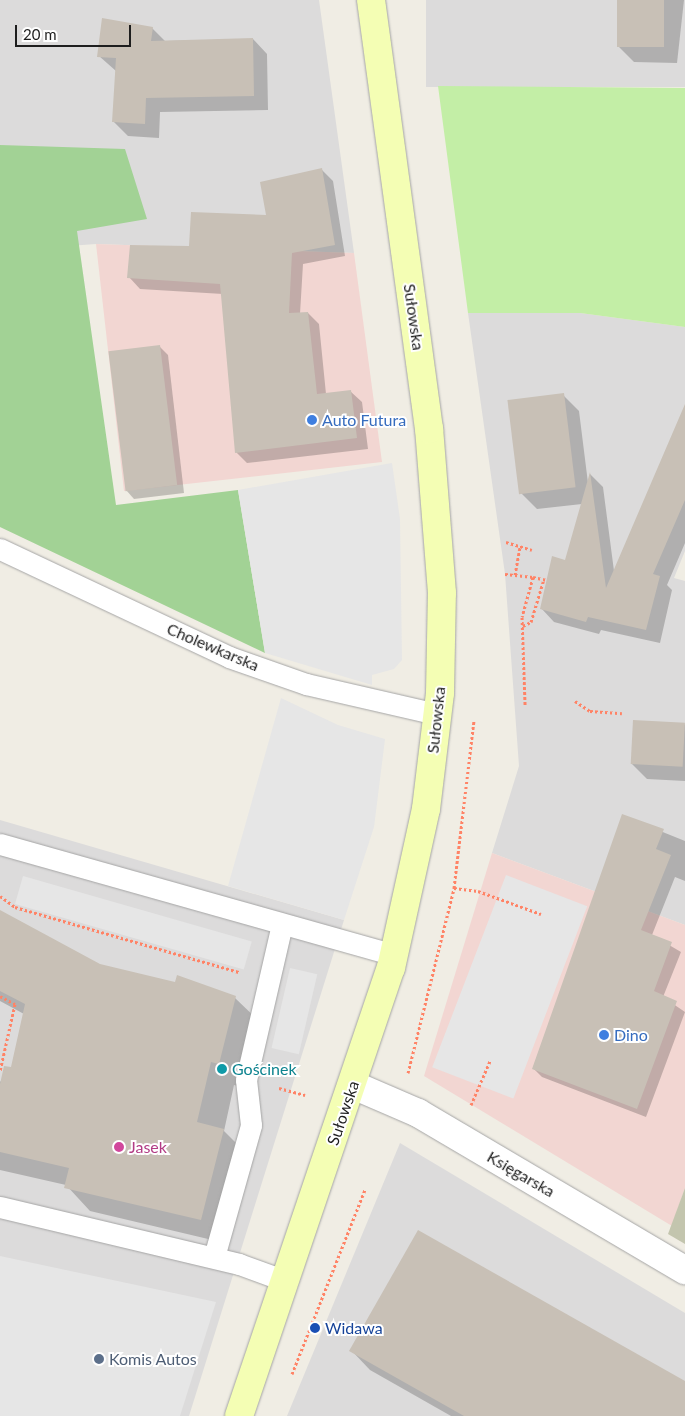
<!DOCTYPE html>
<meta charset="utf-8">
<style>
body{margin:0}
#map{position:relative;width:685px;height:1416px;overflow:hidden;background:#f0ede4;font-family:Lato,sans-serif}
div>[style]{position:absolute}
[style*='--x']{left:calc(var(--x)*1px);top:calc(var(--y)*1px);width:calc(var(--w)*1px);rotate:calc(var(--a)*1deg)}
.residential>*{inset:0;background:#dcdbdb;transform-origin:0 0}
.commercial>*{inset:0;background:#f2d6d2}
.construction>*{inset:0;background:#c3c5ae}
.grass>*{inset:0;background:#c3eea6}
.forest>*{inset:0;background:#a2d295}
.parking>*{inset:0;background:#e6e6e6;transform-origin:0 0}
.shadow>*{inset:0;background:#0003}
.building>*{inset:0;background:#c8c0b6;transform-origin:0 0}
.path>*{height:3px;margin-top:-1.5px;transform-origin:0;background:repeating-linear-gradient(90deg,#ff8366 0 2.5px,transparent 0 5px)}
.roads{filter:drop-shadow(0 0 1px #a5a5a5) drop-shadow(0 0 1px #a5a5a5)}
.service>*{height:21px;margin:-10.5px;padding:0 10.5px;transform-origin:10.5px;border-radius:10.5px;background:#fff}
.tertiary>*{height:28px;margin:-14px;padding:0 14px;transform-origin:14px;border-radius:14px;background:#fff}
.secondary>*{height:28px;margin:-14px;padding:0 14px;transform-origin:14px;border-radius:14px;background:#f4feb4}
.dots>*{width:14px;height:14px;translate:-50% -50%;box-sizing:border-box;border:2px solid #fff;border-radius:50%}
span{translate:-50% -50%;white-space:nowrap;text-align:center;line-height:1.15;-webkit-text-stroke:4px #fff;paint-order:stroke}
.street-label{font-size:16px;color:#1e1e1e}
.shop-label{font-size:16px;color:#366cbe}
.left{translate:0 -50%;text-align:left}
.culture-label{font-size:16px;color:#0d838f}
.hotel-label{font-size:16px;color:#b23c85}
.transit-label{font-size:16px;color:#164399}
.service-label{font-size:16px;color:#4e5e75}
.scale{position:absolute;left:15px;top:25px;width:116px;height:22px;box-sizing:border-box;border:2px solid #1e1e1e;border-top:0;padding-left:6px;font-size:15px;line-height:18px;white-space:nowrap;color:#1e1e1e;-webkit-text-stroke:4px #fff;paint-order:stroke}
</style>
<div id="map">
<div class="residential">
<div style="clip-path:polygon(0 0,319px 0,354px 253px,96px 244px,0 251px)"></div>
<div style="left:426px;top:0;width:259px;height:87px"></div>
<div style="clip-path:polygon(468px 313px,580px 313px,685px 327px,685px 551px,674px 578px,685px 581px,685px 925px,492px 853px,519px 766px,505px 574px)"></div>
<div style="clip-path:polygon(0 820px,344px 920px,189px 1416px,0 1416px)"></div>
<div style="clip-path:polygon(400px 1143px,685px 1313px,685px 1416px,287px 1416px)"></div>
</div>
<div class="commercial">
<div style="clip-path:polygon(96px 244px,354px 253px,382px 462px,124px 491px)"></div>
<div style="clip-path:polygon(492px 853px,685px 925px,685px 1188px,672px 1226px,424px 1076px)"></div>
</div>
<div class="construction">
<div style="clip-path:polygon(685px 1188px,685px 1244px,668px 1234px)"></div>
</div>
<div class="grass">
<div style="clip-path:polygon(438px 86px,685px 88px,685px 327px,580px 313px,468px 313px)"></div>
</div>
<div class="forest">
<div style="clip-path:polygon(0 145px,125px 149px,147px 219px,77px 231px,116px 505px,238px 490px,265px 653px,0 527px)"></div>
</div>
<div class="parking">
<div style="clip-path:polygon(392px 463px,400px 519px,402px 660px,394px 669px,372px 675px,372px 685px,265px 653px,238px 490px)"></div>
<div style="clip-path:polygon(281px 698px,338px 725px,385px 739px,374px 827px,344px 920px,228px 886px)"></div>
<div style="left:506px;top:875px;width:87px;height:206px;rotate:21deg"></div>
<div style="left:23px;top:876px;width:238px;height:29px;rotate:16deg"></div>
<div style="left:290px;top:968px;width:28px;height:82px;rotate:13deg"></div>
<div style="clip-path:polygon(0 1256px,216px 1302px,180px 1416px,0 1416px)"></div>
</div>
<div class="shadow">
<div style="clip-path:polygon(617px 0,684px 0,677px 63px,634px 62px,618px 46px)"></div>
<div style="clip-path:polygon(152px 28px,165px 41px,253px 39px,267px 54px,268px 110px,160px 112px,159px 138px,128px 136px,113px 121px,116px 71px,99px 56px)"></div>
<div style="clip-path:polygon(322px 170px,333px 181px,345px 256px,303px 264px,300px 314px,308px 313px,319px 324px,326px 394px,350px 391px,362px 402px,368px 449px,247px 463px,236px 452px,223px 294px,140px 289px,129px 277px,267px 217px)"></div>
<div style="clip-path:polygon(160px 347px,168px 355px,184px 493px,134px 499px,126px 490px)"></div>
<div style="clip-path:polygon(563px 395px,579px 411px,588px 483px,590px 474px,603px 487px,614px 571px,685px 407px,685px 543px,667px 585px,672px 590px,660px 643px,601px 630px,599px 634px,554px 622px,541px 608px,566px 561px,582px 504px,537px 509px,521px 493px)"></div>
<div style="clip-path:polygon(685px 724px,685px 781px,647px 779px,632px 764px)"></div>
<div style="clip-path:polygon(623px 816px,685px 841px,685px 881px,675px 877px,652px 935px,681px 952px,663px 997px,685px 1012px,646px 1117px,542px 1077px,533px 1068px)"></div>
<div style="clip-path:polygon(0 911px,100px 965px,235px 998px,259px 1021px,242px 1087px,234px 1085px,224px 1131px,247px 1154px,225px 1243px,90px 1211px,66px 1185px,0 1170px,0 1082px,12px 1068px,24px 1014px,0 1001px)"></div>
<div style="clip-path:polygon(351px 1350px,685px 1383px,685px 1416px,451px 1416px,370px 1370px)"></div>
</div>
<div class="building">
<div style="left:617px;top:0;width:47px;height:47px"></div>
<div style="clip-path:polygon(102px 18px,153px 27px,151px 41px,253px 38px,254px 96px,146px 98px,145px 124px,112px 122px,116px 58px,97px 57px)"></div>
<div style="clip-path:polygon(322px 168px,335px 245px,292px 253px,289px 313px,308px 312px,317px 394px,351px 390px,357px 438px,235px 453px,220px 284px,127px 278px,130px 245px,189px 246px,191px 212px,266px 215px,260px 182px)"></div>
<div style="left:160px;top:345px;width:141px;height:52px;rotate:83deg"></div>
<div style="left:564px;top:393px;width:95px;height:57px;rotate:83deg"></div>
<div style="clip-path:polygon(685px 404px,685px 500px,653px 574px,660px 576px,646px 630px,588px 617px,586px 622px,540px 609px,552px 556px,565px 560px,590px 472px,606px 588px)"></div>
<div style="left:633px;top:720px;width:52px;height:44px;rotate:3deg"></div>
<div style="clip-path:polygon(622px 814px,664px 829px,656px 849px,671px 855px,641px 930px,672px 942px,654px 991px,677px 1001px,637px 1109px,532px 1069px)"></div>
<div style="clip-path:polygon(0 910px,100px 964px,175px 982px,177px 975px,236px 996px,219px 1064px,211px 1062px,197px 1122px,224px 1129px,201px 1220px,64px 1188px,69px 1168px,0 1152px,0 1084px,4px 1066px,11px 1067px,25px 1004px,0 991px)"></div>
<div style="clip-path:polygon(418px 1230px,685px 1381px,685px 1416px,464px 1416px,349px 1351px)"></div>
</div>
<div class="path">
<div style="--x:506;--y:542;--w:27;--a:17"></div>
<div style="--x:505;--y:574;--w:28;--a:6"></div>
<div style="--x:533;--y:577;--w:41;--a:105.4"></div>
<div style="--x:522;--y:617;--w:88;--a:88"></div>
<div style="--x:515;--y:575;--w:28;--a:-80"></div>
<div style="--x:533;--y:577;--w:14;--a:12"></div>
<div style="--x:523;--y:626;--w:9;--a:-27"></div>
<div style="--x:531;--y:622;--w:45;--a:-73.2"></div>
<div style="--x:575;--y:701;--w:18;--a:34"></div>
<div style="--x:590;--y:711;--w:32;--a:4"></div>
<div style="--x:454;--y:888;--w:24;--a:7"></div>
<div style="--x:478;--y:891;--w:67;--a:20.1"></div>
<div style="--x:0;--y:896;--w:19;--a:36"></div>
<div style="--x:15;--y:907;--w:233;--a:16.2"></div>
<div style="--x:0;--y:996;--w:17;--a:28"></div>
<div style="--x:15;--y:1004;--w:69;--a:102.6"></div>
<div style="--x:408;--y:1073;--w:191;--a:-76"></div>
<div style="--x:454;--y:888;--w:168;--a:-83.2"></div>
<div style="--x:279;--y:1088;--w:27;--a:15"></div>
<div style="--x:471;--y:1105;--w:48;--a:-66.6"></div>
<div style="--x:292;--y:1374;--w:198;--a:-68.4"></div>
</div>
<div class="roads">
<div class="service">
<div style="--x:0;--y:549;--w:253;--a:25.2"></div>
<div style="--x:229;--y:657;--w:82;--a:19.3"></div>
<div style="--x:306;--y:684;--w:134;--a:12.9"></div>
<div style="--x:0;--y:844;--w:409;--a:15.7"></div>
<div style="--x:0;--y:1207;--w:246;--a:13.4"></div>
<div style="--x:239;--y:1264;--w:50;--a:19.9"></div>
<div style="--x:214;--y:1257;--w:137;--a:-74.3"></div>
<div style="--x:251;--y:1125;--w:45;--a:-96.3"></div>
<div style="--x:246;--y:1080;--w:160;--a:-77"></div>
</div>
<div class="tertiary">
<div style="--x:353;--y:1085;--w:71;--a:23.3"></div>
<div style="--x:418;--y:1113;--w:310;--a:30.5"></div>
</div>
<div class="secondary">
<div style="--x:239;--y:1416;--w:473;--a:-71.3"></div>
<div style="--x:391;--y:968;--w:163;--a:-77.6"></div>
<div style="--x:426;--y:809;--w:117;--a:-83.1"></div>
<div style="--x:440;--y:693;--w:100;--a:-88.9"></div>
<div style="--x:442;--y:593;--w:165;--a:-94.5"></div>
<div style="--x:429;--y:429;--w:433;--a:-97.7"></div>
</div>
</div>
<div class="dots">
<div style="left:312px;top:420px;background:#3f7fe0"></div>
<div style="left:604px;top:1035px;background:#3f7fe0"></div>
<div style="left:222px;top:1069px;background:#0f9aa8"></div>
<div style="left:119px;top:1147px;background:#d1479c"></div>
<div style="left:315px;top:1328px;background:#1a4fb4"></div>
<div style="left:99px;top:1359px;background:#5c6f8a"></div>
</div>
<div class="street-label">
<span style="left:414px;top:317px;rotate:82deg">Sułowska</span>
<span style="left:213px;top:647px;rotate:23deg">Cholewkarska</span>
<span style="left:436px;top:720px;rotate:-84deg">Sułowska</span>
<span style="left:343px;top:1113px;rotate:-71deg">Sułowska</span>
<span style="left:521px;top:1174px;rotate:30deg">Księgarska</span>
</div>
<div class="shop-label">
<span class="left" style="left:322px;top:420px">Auto Futura</span>
<span class="left" style="left:614px;top:1035px">Dino</span>
</div>
<div class="culture-label">
<span class="left" style="left:232px;top:1069px">Gościnek</span>
</div>
<div class="hotel-label">
<span class="left" style="left:129px;top:1147px">Jasek</span>
</div>
<div class="transit-label">
<span class="left" style="left:325px;top:1328px">Widawa</span>
</div>
<div class="service-label">
<span class="left" style="left:109px;top:1359px">Komis Autos</span>
</div>
<div class="scale">20 m</div>
</div>
